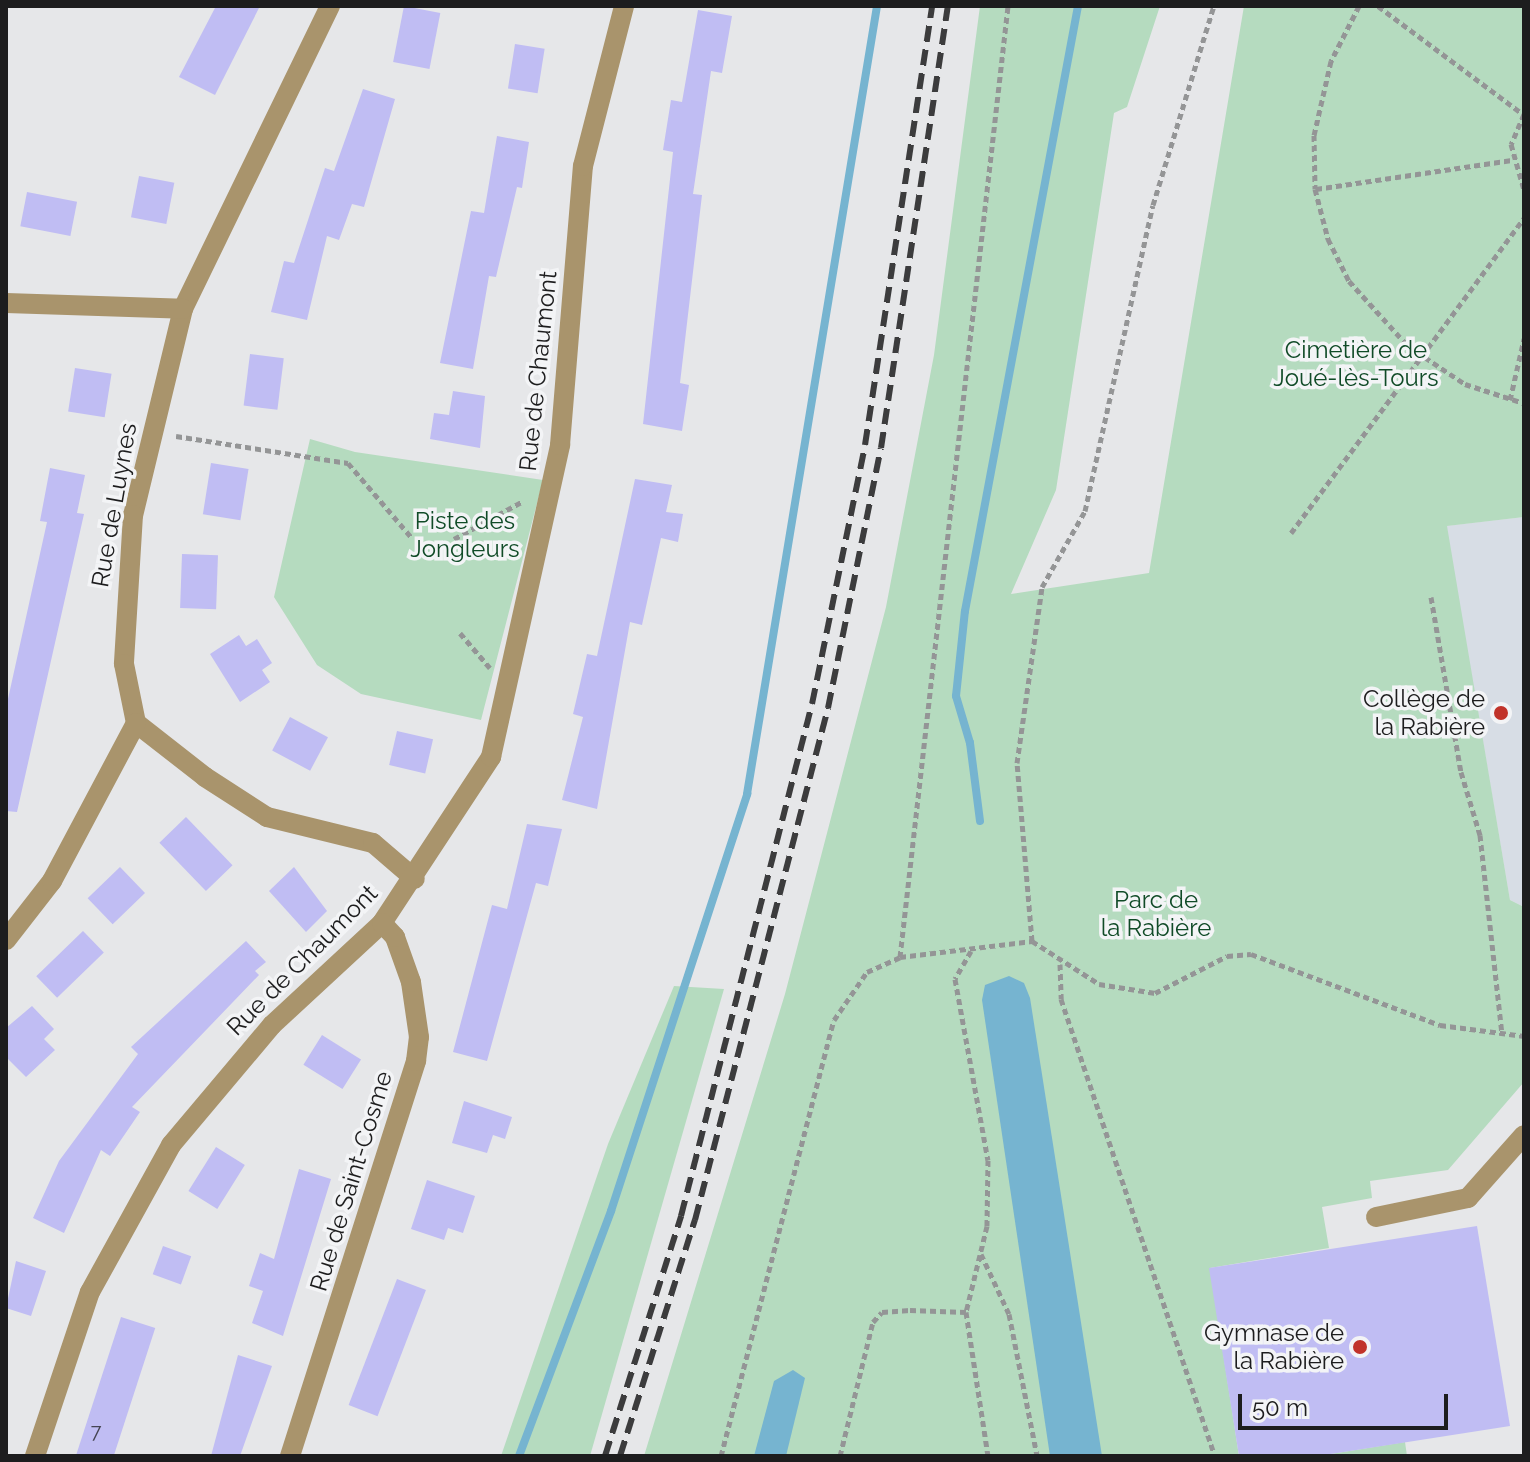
<!DOCTYPE html>
<meta charset="utf-8">
<style>
body{margin:0}
#map{position:relative;width:1530px;height:1462px;overflow:hidden;background:#e6e7e9;font-family:Raleway,sans-serif}
div>[style]{position:absolute}
[style*='--x']{left:calc(var(--x)*1px);top:calc(var(--y)*1px);width:calc(var(--w)*1px);rotate:calc(var(--a)*1deg)}
.built>*{inset:0;background:#d7dde5}
.green>*{inset:0;background:#b5dbbf}
.water>*{inset:0;background:#76b4d0}
.stream>*{height:8px;margin:-4px;padding:0 4px;transform-origin:4px;border-radius:4px;background:#76b4d0}
.building>*{inset:0;background:#c0bdf3;transform-origin:0 0}
.path>*{height:5px;margin-top:-2.5px;transform-origin:0;background:repeating-linear-gradient(90deg,#949596 0 6px,transparent 0 10px)}
.street>*{height:20px;margin:-10px;padding:0 10px;transform-origin:10px;border-radius:10px;background:#a9946c}
.rail>*{height:6px;margin-top:-3px;transform-origin:0;background:repeating-linear-gradient(90deg,#3c3c3d 0 16px,transparent 0 24px)}
.dots>*{width:22px;height:22px;translate:-50% -50%;box-sizing:border-box;border:4px solid #f3f4f6;border-radius:50%}
span{translate:-50% -50%;white-space:nowrap;text-align:center;line-height:1.15;-webkit-text-stroke:7px #f3f4f6;paint-order:stroke}
.number-label{font-size:20px;color:#464553}
.number-label span{-webkit-text-stroke-width:0}
.park-label{font-size:24px;color:#104b27}
.street-label{font-size:24px;color:#1d1d1e}
.poi-label{font-size:24px;color:#1d1d1e}
.right{translate:-100% -50%;text-align:right}
.frame{position:absolute;inset:0;border:8px solid #1d1d1e;pointer-events:none}
.scale{position:absolute;left:1238px;top:1394px;width:210px;height:36px;box-sizing:border-box;border:4px solid #1d1d1e;border-top:0;padding-left:10px;font-size:24px;line-height:28px;white-space:nowrap;color:#1d1d1e;-webkit-text-stroke:6px #f3f4f6;paint-order:stroke}
</style>
<div id="map">
<div class="built">
<div style="clip-path:polygon(1524px 517px,1524px 907px,1510px 900px,1446px 526px)"></div>
</div>
<div class="green">
<div style="clip-path:polygon(980px 6px,1160px 6px,1127px 107px,1114px 113px,1056px 490px,1011px 594px,1149px 573px,1244px 6px,1524px 6px,1524px 517px,1447px 526px,1510px 900px,1524px 907px,1524px 1082px,1448px 1170px,1370px 1181px,1372px 1198px,1322px 1207px,1329px 1248px,1210px 1268px,1239px 1456px,644px 1456px,785px 994px,886px 607px,934px 355px)"></div>
<div style="clip-path:polygon(310px 439px,355px 452px,543px 480px,481px 720px,361px 694px,317px 665px,274px 597px)"></div>
<div style="clip-path:polygon(674px 986px,724px 989px,590px 1456px,501px 1456px,608px 1144px)"></div>
<div style="clip-path:polygon(1405px 1442px,1407px 1456px,1318px 1456px)"></div>
</div>
<div class="water">
<div style="clip-path:polygon(1009px 976px,1024px 983px,1030px 998px,1102px 1456px,1050px 1456px,982px 1000px,985px 985px)"></div>
<div style="clip-path:polygon(793px 1370px,805px 1378px,786px 1456px,754px 1456px,774px 1381px)"></div>
</div>
<div class="stream">
<div style="--x:980;--y:821;--w:79;--a:-97.3"></div>
<div style="--x:970;--y:743;--w:49;--a:-106.6"></div>
<div style="--x:956;--y:696;--w:85;--a:-84"></div>
<div style="--x:965;--y:611;--w:615;--a:-79.42"></div>
<div style="--x:519;--y:1456;--w:262;--a:-69.4"></div>
<div style="--x:611;--y:1211;--w:439;--a:-71.9"></div>
<div style="--x:747;--y:794;--w:799;--a:-80.63"></div>
</div>
<div class="building">
<div style="clip-path:polygon(216px 6px,260px 6px,215px 95px,179px 77px)"></div>
<div style="left:404px;top:6px;width:37px;height:57px;rotate:11deg"></div>
<div style="clip-path:polygon(698px 10px,732px 16px,722px 73px,711px 71px,693px 194px,702px 195px,680px 383px,689px 385px,682px 431px,643px 424px,673px 152px,663px 150px,671px 100px,682px 102px)"></div>
<div style="left:515px;top:44px;width:30px;height:45px;rotate:9deg"></div>
<div style="clip-path:polygon(363px 89px,395px 99px,364px 207px,352px 204px,339px 240px,327px 236px,307px 320px,271px 312px,284px 261px,294px 263px,325px 168px,334px 171px)"></div>
<div style="clip-path:polygon(497px 136px,529px 142px,522px 188px,517px 187px,496px 277px,489px 276px,473px 369px,440px 363px,471px 211px,484px 213px)"></div>
<div style="left:139px;top:176px;width:36px;height:42px;rotate:11deg"></div>
<div style="left:27px;top:192px;width:51px;height:35px;rotate:11deg"></div>
<div style="left:250px;top:354px;width:34px;height:52px;rotate:7deg"></div>
<div style="left:75px;top:368px;width:37px;height:44px;rotate:9deg"></div>
<div style="clip-path:polygon(453px 391px,485px 396px,480px 448px,430px 439px,434px 413px,449px 415px)"></div>
<div style="left:211px;top:463px;width:38px;height:52px;rotate:9deg"></div>
<div style="clip-path:polygon(50px 468px,85px 475px,77px 513px,84px 514px,17px 812px,6px 811px,6px 708px,47px 522px,40px 521px)"></div>
<div style="clip-path:polygon(635px 479px,672px 485px,666px 512px,683px 514px,678px 542px,661px 538px,642px 625px,630px 622px,597px 809px,562px 800px,583px 717px,573px 714px,587px 654px,597px 656px)"></div>
<div style="left:182px;top:554px;width:36px;height:54px;rotate:2deg"></div>
<div style="clip-path:polygon(239px 635px,246px 646px,257px 639px,272px 663px,262px 670px,270px 682px,240px 702px,210px 654px)"></div>
<div style="left:290px;top:717px;width:43px;height:38px;rotate:28deg"></div>
<div style="left:397px;top:731px;width:37px;height:35px;rotate:13deg"></div>
<div style="left:186px;top:817px;width:67px;height:37px;rotate:46deg"></div>
<div style="clip-path:polygon(527px 824px,562px 829px,548px 886px,536px 883px,487px 1061px,453px 1052px,492px 905px,507px 909px)"></div>
<div style="left:120px;top:867px;width:36px;height:45px;rotate:46deg"></div>
<div style="clip-path:polygon(294px 867px,327px 911px,306px 932px,269px 891px)"></div>
<div style="left:83px;top:931px;width:30px;height:65px;rotate:46deg"></div>
<div style="clip-path:polygon(246px 941px,266px 962px,255px 971px,259px 975px,132px 1107px,140px 1112px,110px 1156px,101px 1150px,64px 1233px,33px 1218px,59px 1161px,138px 1054px,131px 1047px)"></div>
<div style="clip-path:polygon(32px 1006px,54px 1029px,44px 1039px,55px 1050px,26px 1077px,6px 1057px,6px 1028px)"></div>
<div style="left:322px;top:1035px;width:46px;height:35px;rotate:32deg"></div>
<div style="clip-path:polygon(464px 1101px,512px 1117px,505px 1139px,493px 1135px,487px 1153px,452px 1143px)"></div>
<div style="left:216px;top:1147px;width:34px;height:52px;rotate:32deg"></div>
<div style="clip-path:polygon(299px 1169px,331px 1179px,283px 1336px,252px 1323px,263px 1291px,249px 1286px,260px 1253px,274px 1259px)"></div>
<div style="clip-path:polygon(427px 1180px,475px 1196px,463px 1233px,448px 1228px,444px 1240px,411px 1229px)"></div>
<div style="clip-path:polygon(1477px 1226px,1510px 1426px,1318px 1456px,1239px 1456px,1209px 1268px)"></div>
<div style="left:163px;top:1246px;width:30px;height:30px;rotate:20deg"></div>
<div style="clip-path:polygon(16px 1261px,46px 1271px,31px 1316px,6px 1308px)"></div>
<div style="left:397px;top:1279px;width:31px;height:135px;rotate:21deg"></div>
<div style="left:121px;top:1317px;width:36px;height:147px;rotate:18deg"></div>
<div style="clip-path:polygon(238px 1355px,272px 1366px,240px 1456px,211px 1456px)"></div>
</div>
<div class="path">
<div style="--x:1359;--y:6;--w:62;--a:117"></div>
<div style="--x:1331;--y:61;--w:76;--a:102.9"></div>
<div style="--x:1314;--y:135;--w:54;--a:88.9"></div>
<div style="--x:1315;--y:189;--w:52;--a:75.4"></div>
<div style="--x:1328;--y:239;--w:47;--a:63.4"></div>
<div style="--x:1349;--y:281;--w:88;--a:47.8"></div>
<div style="--x:1408;--y:346;--w:69;--a:33.7"></div>
<div style="--x:1465;--y:384;--w:62;--a:17.9"></div>
<div style="--x:1378;--y:6;--w:181;--a:36.7"></div>
<div style="--x:1524;--y:114;--w:33;--a:113"></div>
<div style="--x:1511;--y:144;--w:48;--a:74.2"></div>
<div style="--x:1316;--y:189;--w:198;--a:-8.4"></div>
<div style="--x:1510;--y:400;--w:63;--a:-77.1"></div>
<div style="--x:176;--y:436;--w:174;--a:8.9"></div>
<div style="--x:348;--y:463;--w:99;--a:49.5"></div>
<div style="--x:1291;--y:533;--w:392;--a:-53.5"></div>
<div style="--x:454;--y:539;--w:79;--a:-28.8"></div>
<div style="--x:1431;--y:597;--w:178;--a:80.3"></div>
<div style="--x:1461;--y:772;--w:66;--a:73.2"></div>
<div style="--x:1480;--y:835;--w:199;--a:83.7"></div>
<div style="--x:460;--y:633;--w:46;--a:49.4"></div>
<div style="--x:1032;--y:941;--w:179;--a:-94.8"></div>
<div style="--x:1017;--y:763;--w:178;--a:-81.9"></div>
<div style="--x:1042;--y:587;--w:87;--a:-60.5"></div>
<div style="--x:1085;--y:511;--w:313;--a:-77.5"></div>
<div style="--x:1153;--y:205;--w:208;--a:-73"></div>
<div style="--x:971;--y:951;--w:32;--a:120"></div>
<div style="--x:955;--y:979;--w:184;--a:79.7"></div>
<div style="--x:988;--y:1160;--w:66;--a:90.9"></div>
<div style="--x:987;--y:1226;--w:89;--a:103.7"></div>
<div style="--x:966;--y:1312;--w:146;--a:81.3"></div>
<div style="--x:900;--y:957;--w:957;--a:-83.52"></div>
<div style="--x:1060;--y:964;--w:35;--a:88"></div>
<div style="--x:1061;--y:999;--w:482;--a:71.4"></div>
<div style="--x:981;--y:1254;--w:66;--a:65"></div>
<div style="--x:1009;--y:1314;--w:145;--a:78.8"></div>
<div style="--x:721;--y:1456;--w:450;--a:-75.5"></div>
<div style="--x:834;--y:1020;--w:58;--a:-55.5"></div>
<div style="--x:867;--y:972;--w:36;--a:-24"></div>
<div style="--x:900;--y:957;--w:133;--a:-6.9"></div>
<div style="--x:1032;--y:941;--w:80;--a:32.7"></div>
<div style="--x:1099;--y:984;--w:57;--a:9.1"></div>
<div style="--x:1155;--y:993;--w:81;--a:-27.2"></div>
<div style="--x:1227;--y:956;--w:24;--a:-5"></div>
<div style="--x:1251;--y:954;--w:202;--a:20.6"></div>
<div style="--x:1440;--y:1025;--w:85;--a:7.5"></div>
<div style="--x:840;--y:1456;--w:138;--a:-76.2"></div>
<div style="--x:873;--y:1322;--w:13;--a:-48"></div>
<div style="--x:882;--y:1312;--w:28;--a:-4"></div>
<div style="--x:910;--y:1310;--w:56;--a:2"></div>
</div>
<div class="street">
<div style="--x:330;--y:6;--w:337;--a:115.9"></div>
<div style="--x:183;--y:309;--w:212;--a:103.6"></div>
<div style="--x:133;--y:515;--w:149;--a:93.5"></div>
<div style="--x:124;--y:664;--w:60;--a:78.5"></div>
<div style="--x:136;--y:723;--w:88;--a:38"></div>
<div style="--x:205;--y:777;--w:74;--a:32.8"></div>
<div style="--x:267;--y:817;--w:109;--a:13.8"></div>
<div style="--x:373;--y:843;--w:55;--a:40.6"></div>
<div style="--x:6;--y:303;--w:177;--a:1.9"></div>
<div style="--x:6;--y:940;--w:75;--a:-52.1"></div>
<div style="--x:52;--y:881;--w:179;--a:-62"></div>
<div style="--x:1376;--y:1217;--w:94;--a:-11.7"></div>
<div style="--x:1468;--y:1198;--w:84;--a:-48.4"></div>
<div style="--x:35;--y:1456;--w:173;--a:-71.5"></div>
<div style="--x:90;--y:1292;--w:168;--a:-61.1"></div>
<div style="--x:171;--y:1145;--w:157;--a:-49.9"></div>
<div style="--x:272;--y:1025;--w:150;--a:-42.8"></div>
<div style="--x:382;--y:923;--w:199;--a:-56.7"></div>
<div style="--x:491;--y:757;--w:320;--a:-77.5"></div>
<div style="--x:560;--y:445;--w:280;--a:-85.3"></div>
<div style="--x:583;--y:166;--w:165;--a:-75.6"></div>
<div style="--x:290;--y:1456;--w:415;--a:-72.3"></div>
<div style="--x:416;--y:1061;--w:24;--a:-83"></div>
<div style="--x:419;--y:1037;--w:56;--a:-98.3"></div>
<div style="--x:411;--y:982;--w:48;--a:-109.6"></div>
<div style="--x:395;--y:937;--w:19;--a:-133"></div>
</div>
<div class="rail">
<div style="--x:605;--y:1456;--w:252;--a:-72.4"></div>
<div style="--x:681;--y:1216;--w:528;--a:-75.65"></div>
<div style="--x:812;--y:704;--w:264;--a:-78.4"></div>
<div style="--x:865;--y:445;--w:444;--a:-81.3"></div>
<div style="--x:620;--y:1456;--w:248;--a:-72.4"></div>
<div style="--x:695;--y:1220;--w:529;--a:-75.44"></div>
<div style="--x:828;--y:708;--w:265;--a:-78.5"></div>
<div style="--x:881;--y:448;--w:447;--a:-81.4"></div>
</div>
<div class="dots">
<div style="left:1501px;top:713px;background:#c1332a"></div>
<div style="left:1360px;top:1347px;background:#c1332a"></div>
</div>
<div class="number-label">
<span style="left:96px;top:1431px">7</span>
</div>
<div class="park-label">
<span style="left:1356px;top:364px">Cimetière de<br>Joué-lès-Tours</span>
<span style="left:465px;top:535px">Piste des<br>Jongleurs</span>
<span style="left:1156px;top:914px">Parc de<br>la Rabière</span>
</div>
<div class="street-label">
<span style="left:538px;top:371px;rotate:-84deg">Rue de Chaumont</span>
<span style="left:114px;top:505px;rotate:-80deg">Rue de Luynes</span>
<span style="left:302px;top:960px;rotate:-45deg">Rue de Chaumont</span>
<span style="left:351px;top:1181px;rotate:-73deg">Rue de Saint-Cosme</span>
</div>
<div class="poi-label">
<span class="right" style="left:1485px;top:713px">Collège de<br>la Rabière</span>
<span class="right" style="left:1344px;top:1347px">Gymnase de<br>la Rabière</span>
</div>
<div class="frame"></div>
<div class="scale">50 m</div>
</div>
